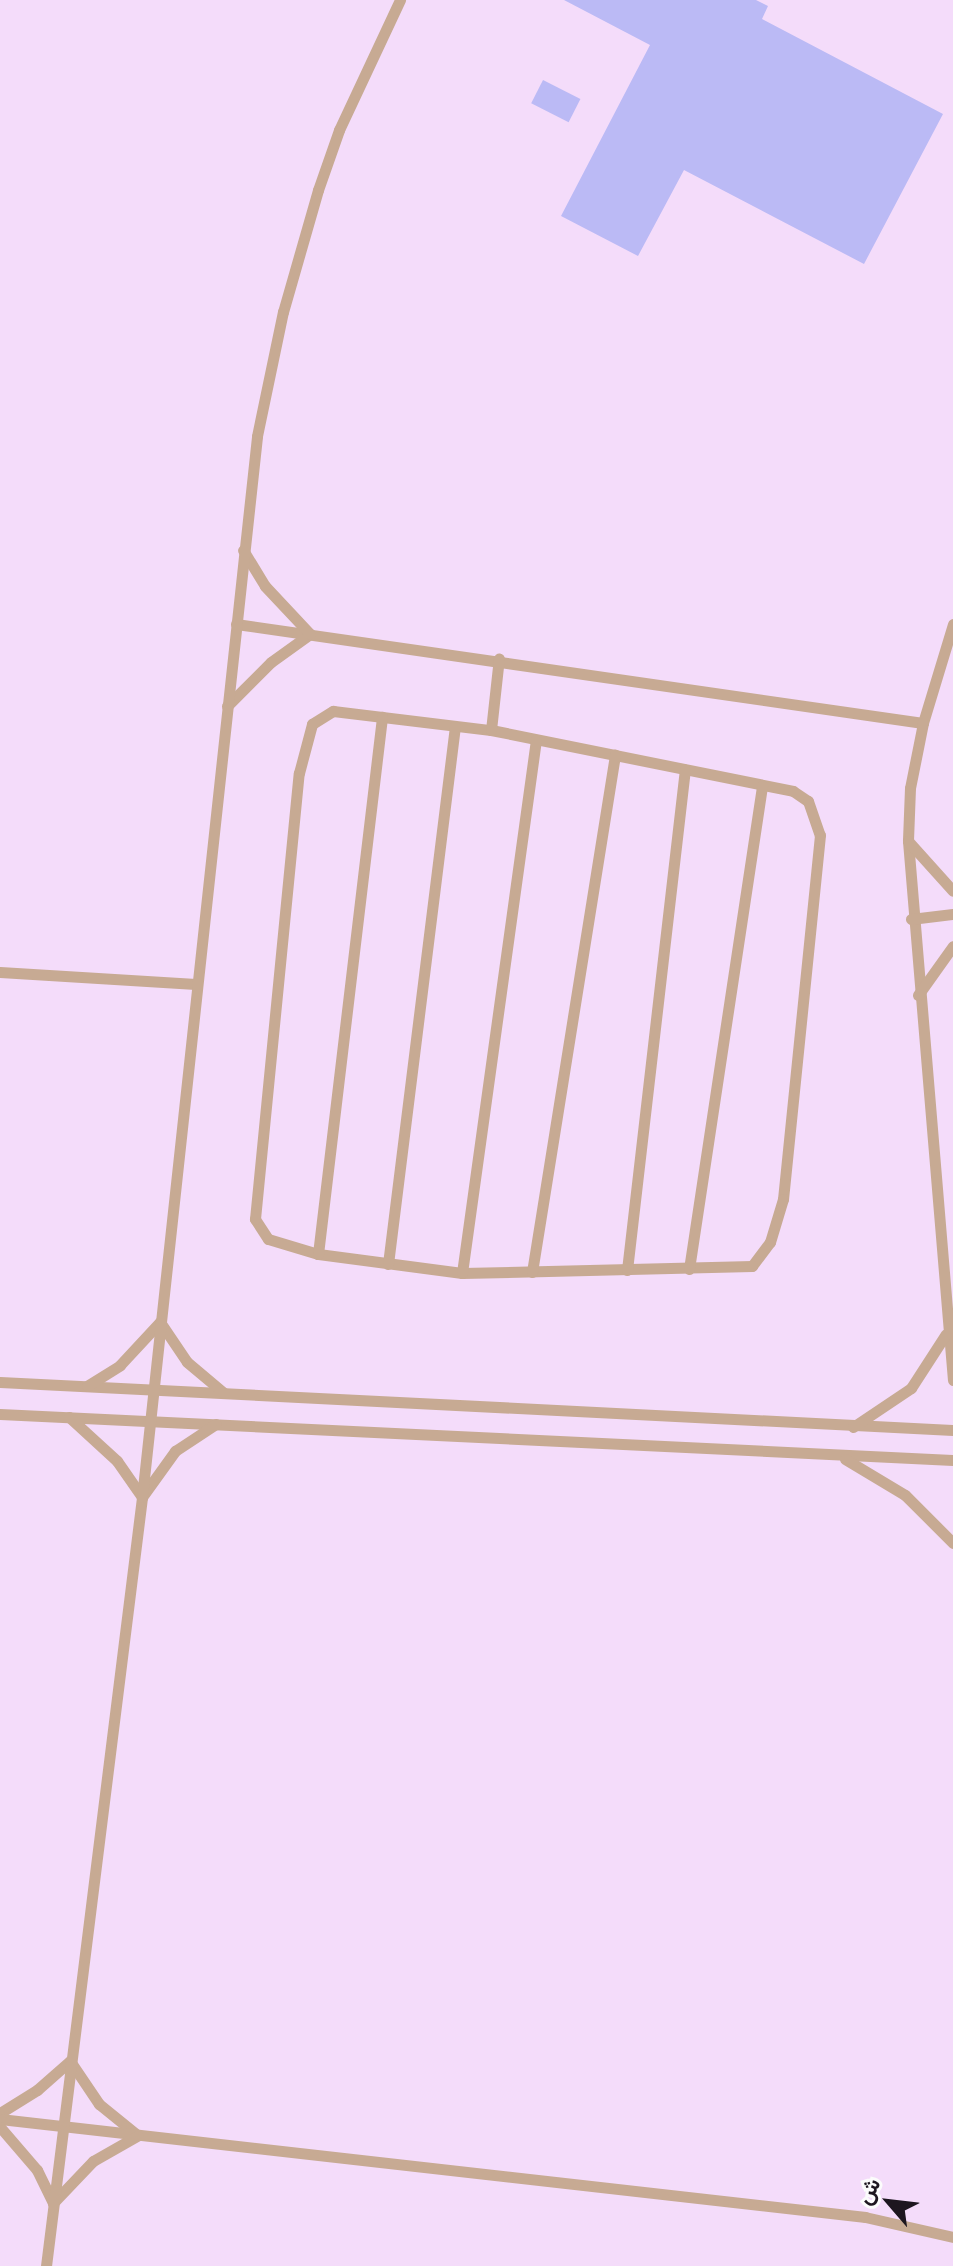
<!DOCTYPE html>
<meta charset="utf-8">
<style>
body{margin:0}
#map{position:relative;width:953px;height:2266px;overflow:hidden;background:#f8e9fc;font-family:"PT Sans Narrow",Vazirmatn,sans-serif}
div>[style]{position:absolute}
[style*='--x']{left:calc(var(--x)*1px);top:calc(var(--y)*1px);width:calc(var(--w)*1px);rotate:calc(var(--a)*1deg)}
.built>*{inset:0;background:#f4dcfa;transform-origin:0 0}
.building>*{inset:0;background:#bbbaf5;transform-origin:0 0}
.service>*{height:11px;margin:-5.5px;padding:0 5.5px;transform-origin:5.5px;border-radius:5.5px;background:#c7aa93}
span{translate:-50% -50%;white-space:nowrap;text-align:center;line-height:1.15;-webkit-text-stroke:6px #fcfcfc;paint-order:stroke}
.north{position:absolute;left:849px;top:2162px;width:80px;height:80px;-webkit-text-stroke:6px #fcfcfc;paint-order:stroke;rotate:298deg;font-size:22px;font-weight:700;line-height:32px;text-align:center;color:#1d161f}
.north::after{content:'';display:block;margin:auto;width:28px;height:36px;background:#1d161f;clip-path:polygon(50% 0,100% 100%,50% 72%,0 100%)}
</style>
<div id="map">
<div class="built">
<div style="left:0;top:0;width:953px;height:2266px"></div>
</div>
<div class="building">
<div style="clip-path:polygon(564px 0,756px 0,768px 6px,762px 19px,943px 114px,864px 264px,684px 170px,638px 256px,561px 216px,650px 45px)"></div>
<div style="left:543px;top:80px;width:42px;height:26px;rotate:27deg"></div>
</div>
<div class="service">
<div style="--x:236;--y:624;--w:694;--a:8.2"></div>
<div style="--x:953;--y:624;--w:103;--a:106.9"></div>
<div style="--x:923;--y:723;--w:66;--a:101.3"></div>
<div style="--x:910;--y:788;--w:53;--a:92.2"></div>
<div style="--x:908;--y:841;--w:541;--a:85.23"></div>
<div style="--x:227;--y:706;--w:62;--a:-45"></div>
<div style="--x:271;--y:662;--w:48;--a:-35.7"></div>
<div style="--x:310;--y:634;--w:66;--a:-133.2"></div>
<div style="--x:265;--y:586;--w:42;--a:-121.4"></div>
<div style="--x:333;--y:711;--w:159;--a:6.9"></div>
<div style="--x:491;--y:730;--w:308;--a:11.4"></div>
<div style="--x:793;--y:791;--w:18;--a:34"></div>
<div style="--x:808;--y:801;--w:36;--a:71"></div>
<div style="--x:820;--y:835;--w:366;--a:95.8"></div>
<div style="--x:783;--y:1199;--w:45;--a:106.8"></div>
<div style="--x:770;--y:1242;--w:30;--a:127"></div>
<div style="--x:752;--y:1266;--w:290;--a:178.6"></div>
<div style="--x:462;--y:1273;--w:145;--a:-172.5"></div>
<div style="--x:318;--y:1254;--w:52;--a:-163.3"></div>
<div style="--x:268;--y:1239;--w:24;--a:-123"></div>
<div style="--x:255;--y:1219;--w:448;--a:-84.4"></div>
<div style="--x:299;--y:773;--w:51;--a:-75.1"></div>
<div style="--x:312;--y:724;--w:25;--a:-32"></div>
<div style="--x:491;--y:730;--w:72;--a:-83.7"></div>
<div style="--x:908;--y:841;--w:67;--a:48"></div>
<div style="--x:911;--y:919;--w:42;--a:-6.8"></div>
<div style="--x:0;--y:972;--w:196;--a:3.5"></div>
<div style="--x:918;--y:995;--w:60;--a:-54.5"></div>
<div style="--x:318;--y:1254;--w:541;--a:-83.2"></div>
<div style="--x:388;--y:1264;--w:542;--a:-82.9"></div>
<div style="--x:689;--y:1269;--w:489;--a:-81.4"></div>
<div style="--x:627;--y:1270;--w:504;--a:-83.4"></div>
<div style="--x:532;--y:1272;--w:524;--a:-80.88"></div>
<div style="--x:462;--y:1273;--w:538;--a:-82.1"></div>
<div style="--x:0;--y:1382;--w:954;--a:2.88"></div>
<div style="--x:87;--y:1386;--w:39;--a:-32"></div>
<div style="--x:120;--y:1365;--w:59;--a:-47.1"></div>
<div style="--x:160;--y:1322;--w:48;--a:56"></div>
<div style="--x:187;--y:1362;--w:48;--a:40"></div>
<div style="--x:0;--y:1414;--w:954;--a:2.76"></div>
<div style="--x:69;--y:1417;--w:65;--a:42.5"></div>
<div style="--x:117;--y:1461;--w:44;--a:55.2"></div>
<div style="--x:142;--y:1497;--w:57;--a:-54.3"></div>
<div style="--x:175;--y:1451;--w:49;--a:-33.4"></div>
<div style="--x:853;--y:1427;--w:70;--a:-33.9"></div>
<div style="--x:911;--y:1388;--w:64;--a:-57.1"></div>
<div style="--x:845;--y:1459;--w:70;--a:31"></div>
<div style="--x:905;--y:1495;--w:68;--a:45"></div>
<div style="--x:0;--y:2113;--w:44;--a:-31.9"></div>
<div style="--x:37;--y:2090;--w:44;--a:-41.3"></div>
<div style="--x:70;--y:2061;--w:52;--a:56"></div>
<div style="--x:99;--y:2104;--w:48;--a:39"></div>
<div style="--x:0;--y:2119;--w:871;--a:6.46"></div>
<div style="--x:865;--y:2217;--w:90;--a:12.8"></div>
<div style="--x:0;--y:2127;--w:57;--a:49.3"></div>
<div style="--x:37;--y:2170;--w:37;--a:64"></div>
<div style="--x:53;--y:2203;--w:58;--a:-46.4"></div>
<div style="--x:93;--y:2161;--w:51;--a:-29.6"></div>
<div style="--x:46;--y:2266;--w:775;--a:-82.88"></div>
<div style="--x:142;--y:1497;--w:1067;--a:-83.81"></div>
<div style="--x:257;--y:436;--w:127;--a:-78.2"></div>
<div style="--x:283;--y:312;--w:127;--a:-74"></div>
<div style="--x:318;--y:190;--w:64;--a:-70.7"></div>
<div style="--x:339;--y:130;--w:144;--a:-64.9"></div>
</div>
<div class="north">ش</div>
</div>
